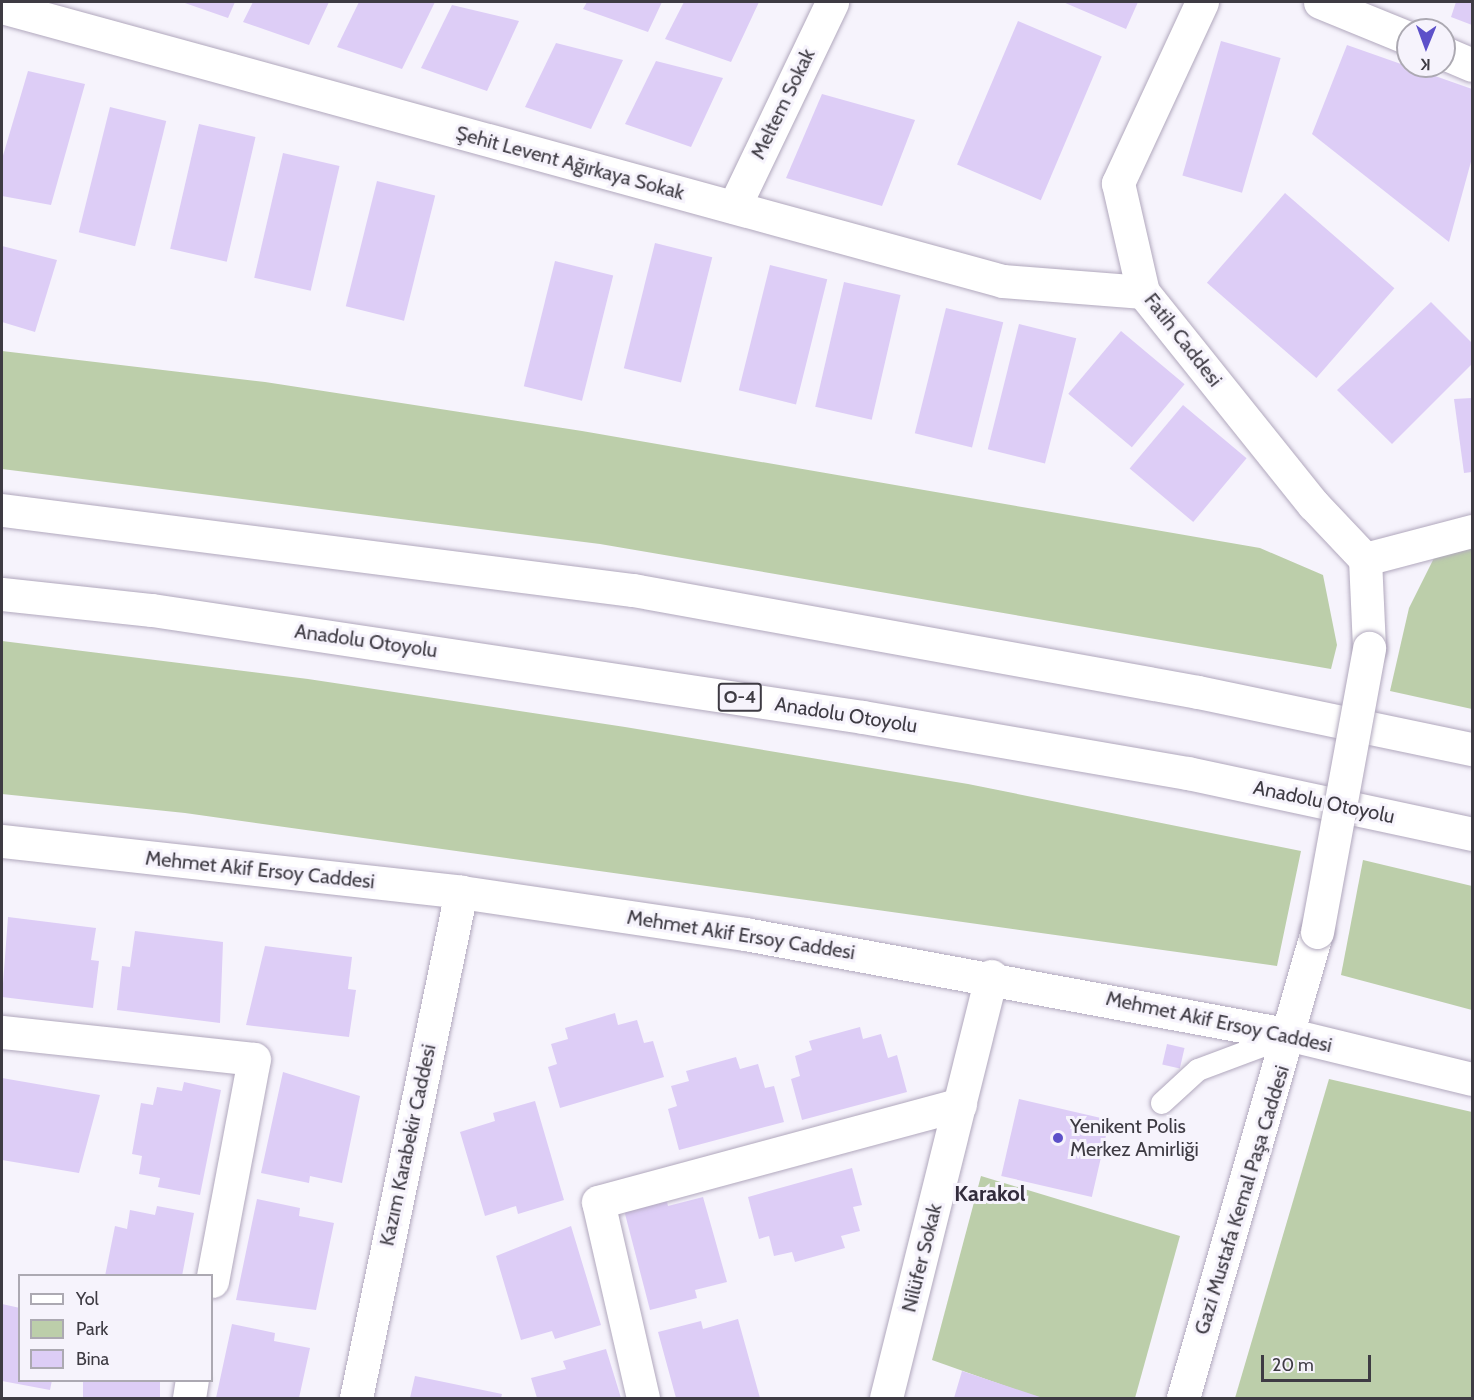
<!DOCTYPE html>
<meta charset="utf-8">
<style>
body{margin:0}
#map{position:relative;width:1474px;height:1400px;overflow:hidden;background:#f6f3fc;font-family:Cabin,sans-serif}
div>[style]{position:absolute}
[style*='--x']{left:calc(var(--x)*1px);top:calc(var(--y)*1px);width:calc(var(--w)*1px);rotate:calc(var(--a)*1deg)}
.green>*{inset:0;background:#bcceaa}
.building>*{inset:0;background:#ddcdf6;transform-origin:0 0}
.roads{filter:drop-shadow(0 0 2px #b1a8bd) drop-shadow(0 0 2px #b1a8bd)}
.lane>*{height:22px;margin:-11px;padding:0 11px;transform-origin:11px;border-radius:11px;background:#fff}
.street>*{height:33px;margin:-16.5px;padding:0 16.5px;transform-origin:16.5px;border-radius:16.5px;background:#fff}
.secondary>*{height:33px;margin:-16.5px;padding:0 16.5px;transform-origin:16.5px;border-radius:16.5px;background:#fff}
.highway>*{height:33px;margin:-16.5px;padding:0 16.5px;transform-origin:16.5px;border-radius:16.5px;background:#fff}
.bridges{filter:drop-shadow(0 0 2px #b1a8bd) drop-shadow(0 0 2px #b1a8bd)}
.secondary-bridge>*{height:33px;margin:-16.5px;padding:0 16.5px;transform-origin:16.5px;border-radius:16.5px;background:#fff}
.dots>*{width:16px;height:16px;translate:-50% -50%;box-sizing:border-box;border:3px solid #f6f3fc;border-radius:50%}
span{translate:-50% -50%;white-space:nowrap;text-align:center;line-height:1.15;-webkit-text-stroke:6px #f6f3fc;paint-order:stroke}
.shield-label span{padding:2px 4px;background:#f6f3fc;border:2px solid;border-radius:4px;-webkit-text-stroke-width:0}
.shield-label{font-size:18px;color:#3e3b43;font-weight:700}
.street-label{font-size:20px;color:#3e3b43}
.poi-label{font-size:20px;color:#3e3b43}
.left{translate:0 -50%;text-align:left}
.quarter-label{font-size:22px;color:#332d3d;font-weight:700}
.frame{position:absolute;inset:0;border:3px solid #3e3b43;pointer-events:none}
.legend{position:absolute;left:18px;top:1274px;width:195px;height:108px;box-sizing:border-box;background:#f6f3fc;border:2px solid #aca9b2;margin:0;padding:8px 10px;list-style:none;font-size:18px;color:#3e3b43}
.legend li{display:flex;align-items:center;gap:12px;height:30px}
.legend b{width:30px;border:2px solid #aca9b2}
.north{position:absolute;left:1396px;top:18px;width:60px;height:60px;box-sizing:border-box;background:#f6f3fc;border:2px solid #aca9b2;border-radius:50%;rotate:181deg;font-size:16px;font-weight:700;line-height:24px;text-align:center;color:#3e3b43}
.north::after{content:'';display:block;margin:auto;width:21px;height:27px;background:#5d51c9;clip-path:polygon(50% 0,100% 100%,50% 72%,0 100%)}
.scale{position:absolute;left:1261px;top:1355px;width:110px;height:27px;box-sizing:border-box;border:3px solid #3e3b43;border-top:0;padding-left:8px;font-size:18px;line-height:21px;white-space:nowrap;color:#3e3b43;-webkit-text-stroke:4px #f6f3fc;paint-order:stroke}
</style>
<div id="map">
<div class="green">
<div style="clip-path:polygon(2px 351px,265px 382px,582px 431px,1260px 548px,1323px 575px,1337px 645px,1331px 669px,600px 544px,2px 469px)"></div>
<div style="clip-path:polygon(1472px 531px,1472px 709px,1390px 691px,1409px 608px,1444px 538px)"></div>
<div style="clip-path:polygon(2px 641px,308px 679px,625px 727px,968px 784px,1301px 851px,1277px 966px,185px 813px,2px 794px)"></div>
<div style="clip-path:polygon(1363px 860px,1472px 886px,1472px 1010px,1341px 975px)"></div>
<div style="clip-path:polygon(1329px 1079px,1472px 1112px,1472px 1398px,1235px 1398px)"></div>
<div style="clip-path:polygon(981px 1176px,1180px 1236px,1135px 1398px,1039px 1398px,932px 1360px)"></div>
</div>
<div class="building">
<div style="clip-path:polygon(182px 2px,235px 2px,228px 18px)"></div>
<div style="clip-path:polygon(253px 2px,329px 2px,309px 45px,243px 22px)"></div>
<div style="clip-path:polygon(359px 2px,435px 2px,402px 69px,337px 47px)"></div>
<div style="clip-path:polygon(587px 2px,662px 2px,648px 32px,583px 9px)"></div>
<div style="clip-path:polygon(684px 2px,759px 2px,731px 62px,665px 39px)"></div>
<div style="clip-path:polygon(1063px 2px,1138px 2px,1126px 29px)"></div>
<div style="clip-path:polygon(1456px 2px,1472px 2px,1472px 25px,1451px 17px)"></div>
<div style="clip-path:polygon(452px 5px,519px 21px,487px 91px,421px 68px)"></div>
<div style="left:1018px;top:21px;width:91px;height:156px;rotate:23deg"></div>
<div style="left:1221px;top:41px;width:62px;height:140px;rotate:16deg"></div>
<div style="clip-path:polygon(556px 43px,623px 60px,591px 129px,525px 107px)"></div>
<div style="clip-path:polygon(1347px 45px,1472px 89px,1472px 158px,1449px 242px,1312px 134px)"></div>
<div style="clip-path:polygon(656px 61px,723px 78px,691px 147px,625px 124px)"></div>
<div style="clip-path:polygon(28px 71px,85px 84px,51px 205px,2px 196px,2px 159px)"></div>
<div style="clip-path:polygon(822px 94px,915px 120px,882px 206px,786px 178px)"></div>
<div style="left:110px;top:107px;width:58px;height:129px;rotate:14deg"></div>
<div style="left:199px;top:124px;width:58px;height:128px;rotate:13deg"></div>
<div style="left:283px;top:153px;width:58px;height:128px;rotate:13deg"></div>
<div style="left:377px;top:181px;width:60px;height:129px;rotate:14deg"></div>
<div style="left:1285px;top:193px;width:145px;height:119px;rotate:41deg"></div>
<div style="left:655px;top:243px;width:59px;height:129px;rotate:14deg"></div>
<div style="clip-path:polygon(2px 246px,57px 260px,35px 332px,2px 322px)"></div>
<div style="left:555px;top:261px;width:60px;height:129px;rotate:14deg"></div>
<div style="left:770px;top:265px;width:59px;height:129px;rotate:14deg"></div>
<div style="left:844px;top:282px;width:58px;height:128px;rotate:13deg"></div>
<div style="clip-path:polygon(1431px 302px,1472px 343px,1472px 364px,1392px 444px,1337px 390px)"></div>
<div style="left:946px;top:308px;width:59px;height:129px;rotate:14deg"></div>
<div style="left:1019px;top:324px;width:59px;height:129px;rotate:14deg"></div>
<div style="left:1121px;top:331px;width:83px;height:82px;rotate:40deg"></div>
<div style="clip-path:polygon(1472px 398px,1472px 472px,1464px 473px,1454px 399px)"></div>
<div style="left:1183px;top:405px;width:83px;height:83px;rotate:40deg"></div>
<div style="clip-path:polygon(8px 917px,96px 928px,91px 960px,99px 961px,93px 1008px,2px 997px)"></div>
<div style="clip-path:polygon(135px 931px,223px 942px,220px 1023px,117px 1010px,122px 966px,130px 967px)"></div>
<div style="clip-path:polygon(265px 946px,352px 957px,348px 989px,356px 990px,349px 1037px,246px 1025px)"></div>
<div style="clip-path:polygon(615px 1013px,618px 1025px,637px 1020px,644px 1043px,653px 1041px,664px 1077px,560px 1108px,548px 1067px,557px 1064px,551px 1044px,568px 1039px,565px 1028px)"></div>
<div style="clip-path:polygon(860px 1027px,863px 1039px,881px 1034px,888px 1058px,897px 1055px,907px 1092px,802px 1120px,791px 1079px,800px 1076px,795px 1056px,812px 1050px,809px 1041px)"></div>
<div style="left:1167px;top:1044px;width:18px;height:21px;rotate:13deg"></div>
<div style="clip-path:polygon(736px 1057px,740px 1069px,758px 1064px,765px 1088px,774px 1086px,784px 1122px,679px 1150px,668px 1109px,677px 1106px,671px 1086px,689px 1081px,686px 1071px)"></div>
<div style="clip-path:polygon(283px 1072px,360px 1096px,342px 1183px,310px 1176px,309px 1183px,261px 1173px)"></div>
<div style="clip-path:polygon(2px 1078px,100px 1095px,79px 1173px,2px 1160px)"></div>
<div style="clip-path:polygon(184px 1082px,221px 1090px,200px 1195px,158px 1187px,160px 1178px,139px 1174px,142px 1156px,132px 1154px,141px 1103px,153px 1105px,157px 1087px,182px 1091px)"></div>
<div style="left:1019px;top:1099px;width:93px;height:79px;rotate:13deg"></div>
<div style="clip-path:polygon(535px 1101px,564px 1200px,518px 1214px,516px 1206px,485px 1216px,460px 1132px,495px 1121px,493px 1113px)"></div>
<div style="clip-path:polygon(852px 1168px,862px 1205px,853px 1207px,860px 1231px,841px 1236px,845px 1248px,795px 1262px,792px 1252px,774px 1256px,769px 1236px,759px 1239px,748px 1197px)"></div>
<div style="clip-path:polygon(703px 1197px,727px 1282px,695px 1290px,697px 1298px,650px 1310px,624px 1210px,666px 1198px,668px 1206px)"></div>
<div style="clip-path:polygon(257px 1199px,300px 1208px,299px 1216px,334px 1223px,316px 1310px,236px 1300px)"></div>
<div style="clip-path:polygon(157px 1206px,194px 1213px,182px 1276px,105px 1276px,115px 1226px,127px 1229px,130px 1210px,155px 1215px)"></div>
<div style="clip-path:polygon(571px 1226px,601px 1325px,555px 1339px,552px 1331px,521px 1340px,496px 1256px)"></div>
<div style="clip-path:polygon(2px 1304px,20px 1308px,20px 1380px,52px 1380px,50px 1390px,2px 1381px)"></div>
<div style="clip-path:polygon(738px 1319px,760px 1398px,676px 1398px,658px 1332px,701px 1321px,703px 1329px)"></div>
<div style="clip-path:polygon(232px 1324px,275px 1333px,274px 1341px,310px 1348px,299px 1398px,216px 1398px)"></div>
<div style="clip-path:polygon(606px 1349px,621px 1398px,537px 1398px,531px 1378px,566px 1369px,563px 1361px)"></div>
<div style="clip-path:polygon(962px 1371px,1040px 1397px,1039px 1398px,954px 1398px)"></div>
<div style="clip-path:polygon(415px 1376px,502px 1394px,501px 1398px,410px 1398px)"></div>
<div style="left:83px;top:1380px;width:77px;height:18px"></div>
</div>
<div class="roads">
<div class="lane">
<div style="--x:1162;--y:1103;--w:49;--a:-42.5"></div>
<div style="--x:1198;--y:1070;--w:97;--a:-20.5"></div>
</div>
<div class="street">
<div style="--x:1320;--y:2;--w:95;--a:22.2"></div>
<div style="--x:2;--y:7;--w:1038;--a:15.31"></div>
<div style="--x:1003;--y:281;--w:140;--a:4.5"></div>
<div style="--x:1444;--y:53;--w:30;--a:23"></div>
<div style="--x:734;--y:207;--w:227;--a:-64.4"></div>
<div style="--x:1365;--y:559;--w:111;--a:-14.7"></div>
<div style="--x:2;--y:1032;--w:253;--a:6.1"></div>
<div style="--x:254;--y:1059;--w:226;--a:100.7"></div>
<div style="--x:1291;--y:1035;--w:186;--a:13.7"></div>
<div style="--x:189;--y:1398;--w:18;--a:-81"></div>
<div style="--x:356;--y:1398;--w:517;--a:-78.28"></div>
<div style="--x:643;--y:1398;--w:201;--a:-102.9"></div>
<div style="--x:598;--y:1202;--w:375;--a:-15.1"></div>
<div style="--x:886;--y:1398;--w:435;--a:-76"></div>
</div>
<div class="secondary">
<div style="--x:1202;--y:2;--w:200;--a:114.9"></div>
<div style="--x:1118;--y:183;--w:112;--a:77.1"></div>
<div style="--x:1143;--y:292;--w:272;--a:51.3"></div>
<div style="--x:1313;--y:504;--w:76;--a:46.6"></div>
<div style="--x:1365;--y:559;--w:89;--a:87.4"></div>
<div style="--x:2;--y:841;--w:462;--a:6.3"></div>
<div style="--x:461;--y:892;--w:287;--a:8.4"></div>
<div style="--x:745;--y:934;--w:555;--a:10.48"></div>
<div style="--x:1183;--y:1398;--w:485;--a:-74"></div>
</div>
<div class="highway">
<div style="--x:2;--y:510;--w:636;--a:7.23"></div>
<div style="--x:633;--y:590;--w:574;--a:10.23"></div>
<div style="--x:1198;--y:692;--w:280;--a:11.8"></div>
<div style="--x:2;--y:594;--w:151;--a:6.1"></div>
<div style="--x:152;--y:610;--w:719;--a:8.56"></div>
<div style="--x:863;--y:717;--w:330;--a:9.8"></div>
<div style="--x:1188;--y:773;--w:290;--a:12.1"></div>
</div>
</div>
<div class="bridges">
<div class="secondary-bridge">
<div style="--x:1317;--y:932;--w:289;--a:-79.6"></div>
</div>
</div>
<div class="dots">
<div style="left:1058px;top:1138px;background:#5d51c9"></div>
</div>
<div class="shield-label">
<span style="left:740px;top:697px">O-4</span>
</div>
<div class="street-label">
<span style="left:783px;top:104px;rotate:-64deg">Meltem Sokak</span>
<span style="left:570px;top:163px;rotate:15deg">Şehit Levent Ağırkaya Sokak</span>
<span style="left:1183px;top:340px;rotate:52deg">Fatih Caddesi</span>
<span style="left:366px;top:641px;rotate:8deg">Anadolu Otoyolu</span>
<span style="left:846px;top:715px;rotate:9deg">Anadolu Otoyolu</span>
<span style="left:1324px;top:802px;rotate:12deg">Anadolu Otoyolu</span>
<span style="left:260px;top:870px;rotate:6deg">Mehmet Akif Ersoy Caddesi</span>
<span style="left:741px;top:935px;rotate:9deg">Mehmet Akif Ersoy Caddesi</span>
<span style="left:1219px;top:1022px;rotate:12deg">Mehmet Akif Ersoy Caddesi</span>
<span style="left:408px;top:1145px;rotate:-78deg">Kazım Karabekir Caddesi</span>
<span style="left:1242px;top:1200px;rotate:-73deg">Gazi Mustafa Kemal Paşa Caddesi</span>
<span style="left:922px;top:1258px;rotate:-76deg">Nilüfer Sokak</span>
</div>
<div class="poi-label">
<span class="left" style="left:1070px;top:1138px">Yenikent Polis<br>Merkez Amirliği</span>
</div>
<div class="quarter-label">
<span style="left:990px;top:1194px">Karakol</span>
</div>
<div class="frame"></div>
<ul class="legend">
<li><b style="height:8px;background:#fff"></b>Yol</li>
<li><b style="height:16px;background:#bcceaa"></b>Park</li>
<li><b style="height:16px;background:#ddcdf6"></b>Bina</li>
</ul>
<div class="north">K</div>
<div class="scale">20 m</div>
</div>
